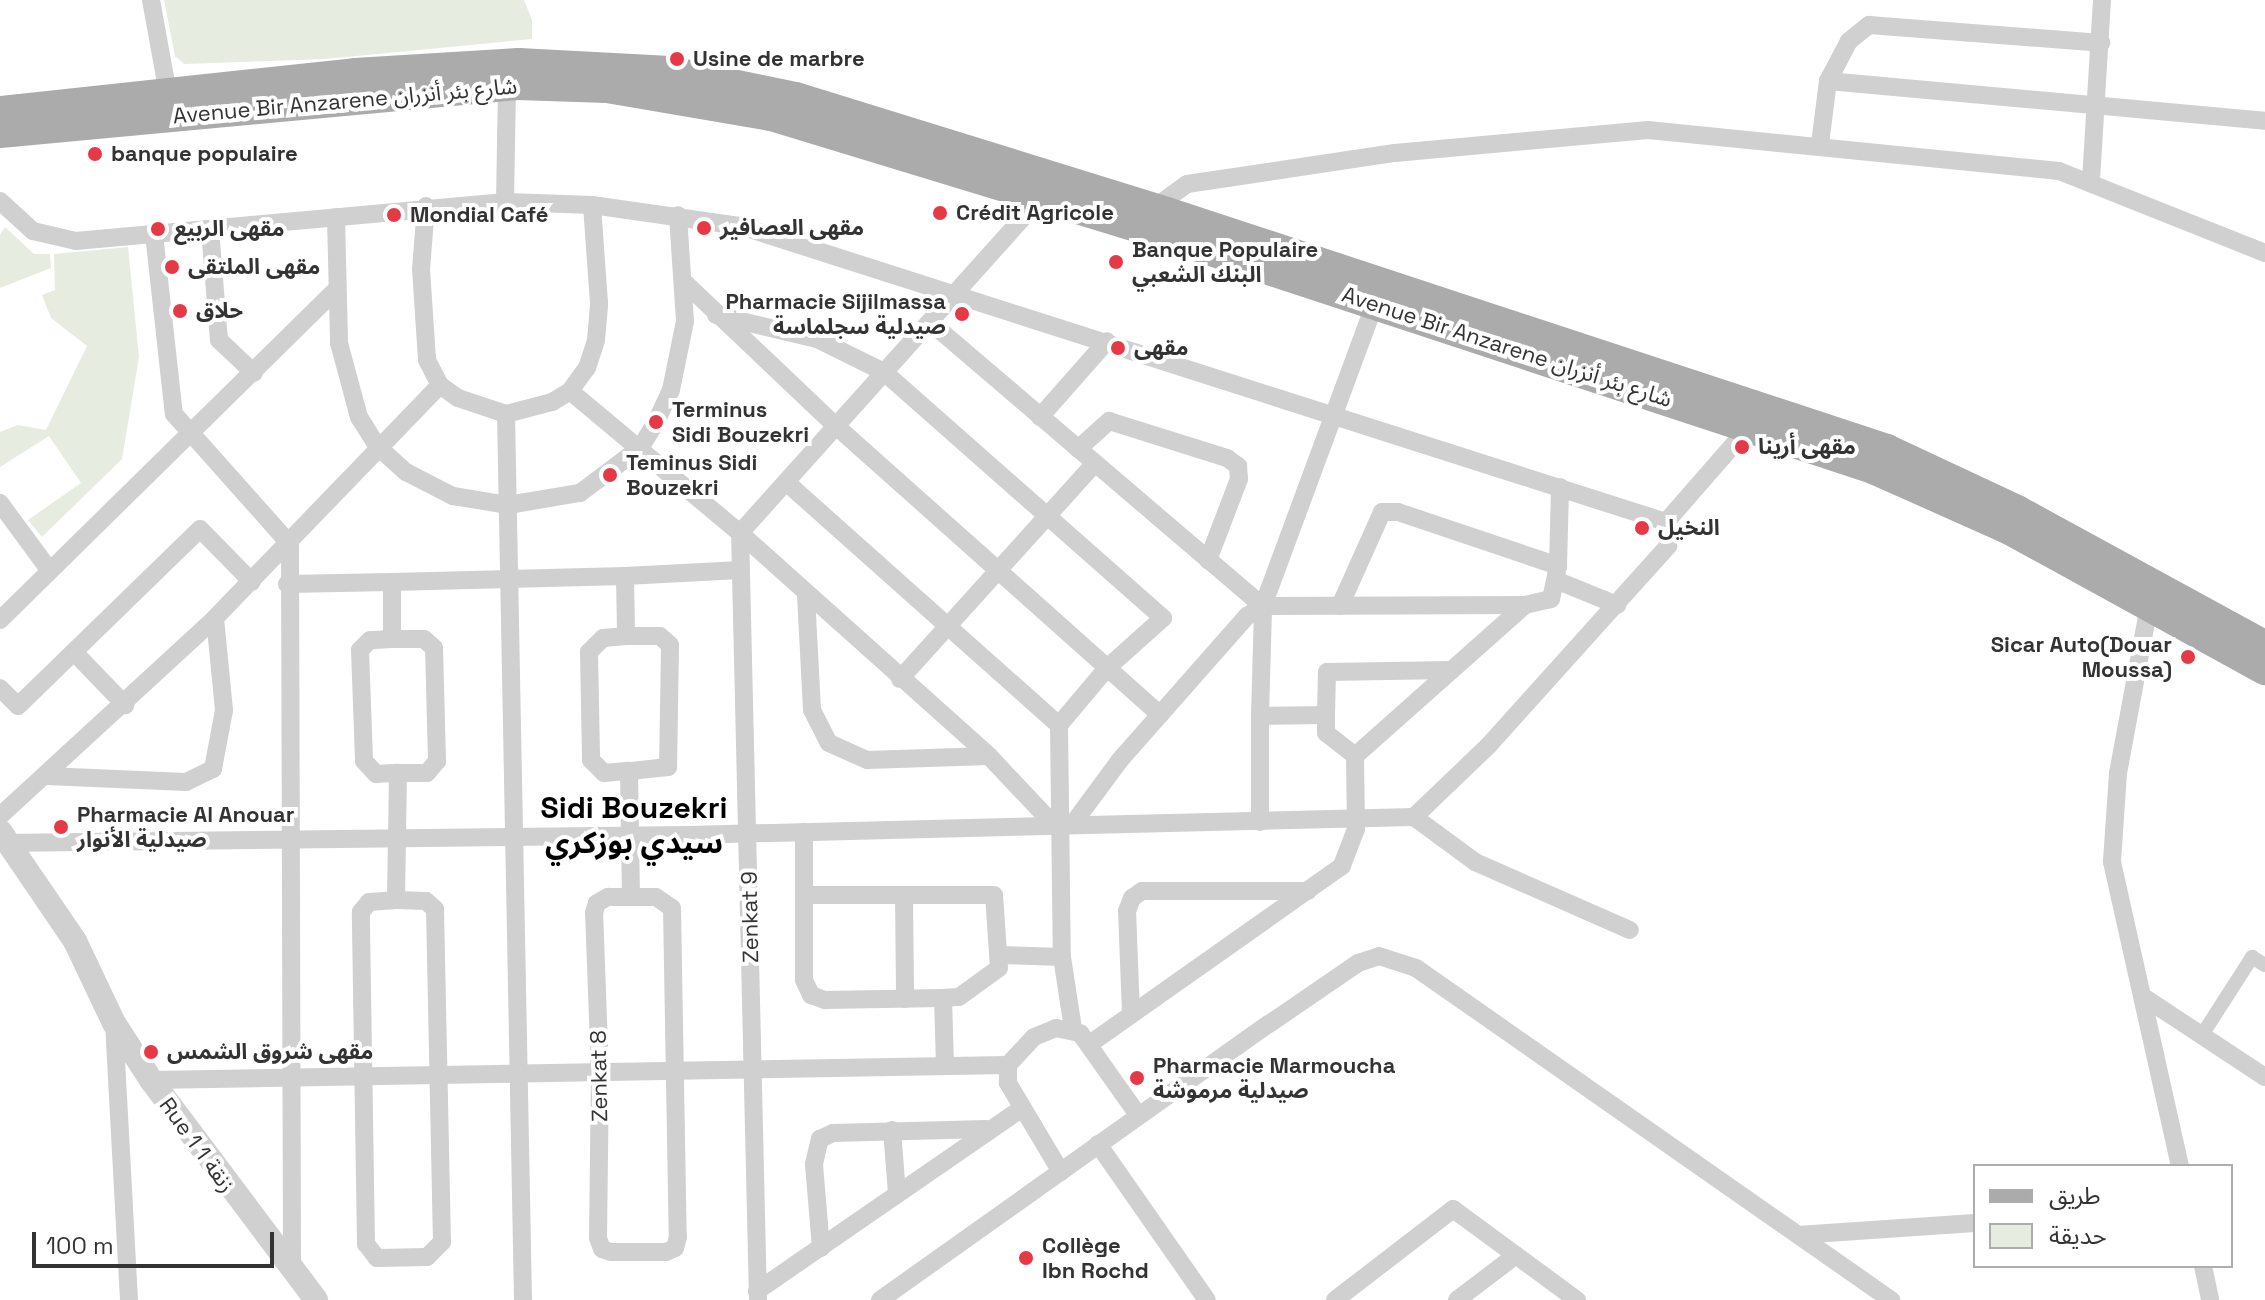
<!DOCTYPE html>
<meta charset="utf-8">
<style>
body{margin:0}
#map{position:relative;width:2265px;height:1300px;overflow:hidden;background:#fff;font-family:"Space Grotesk","Noto Sans Arabic",sans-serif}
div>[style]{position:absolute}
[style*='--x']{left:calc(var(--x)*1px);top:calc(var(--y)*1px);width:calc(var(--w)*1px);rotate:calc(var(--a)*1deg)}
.green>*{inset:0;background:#e6ecdf}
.pedestrian>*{height:14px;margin:-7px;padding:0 7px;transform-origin:7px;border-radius:7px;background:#d0d0d0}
.minor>*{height:18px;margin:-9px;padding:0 9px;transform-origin:9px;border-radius:9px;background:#d0d0d0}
.tertiary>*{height:24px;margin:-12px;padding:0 12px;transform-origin:12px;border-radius:12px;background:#d0d0d0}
.primary>*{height:30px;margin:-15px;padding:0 15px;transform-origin:15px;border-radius:15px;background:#ababab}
.dots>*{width:22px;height:22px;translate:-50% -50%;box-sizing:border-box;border:4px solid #fff;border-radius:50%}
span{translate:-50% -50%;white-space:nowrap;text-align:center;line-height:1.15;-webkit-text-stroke:8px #fff;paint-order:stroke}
.poi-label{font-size:22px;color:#333;font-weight:700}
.left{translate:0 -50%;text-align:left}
.right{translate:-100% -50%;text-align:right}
.street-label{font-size:22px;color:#333}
.district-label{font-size:30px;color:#000;font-weight:700}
.legend{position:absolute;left:1973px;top:1164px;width:260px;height:104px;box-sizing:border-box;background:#fff;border:2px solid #adadad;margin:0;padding:10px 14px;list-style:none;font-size:24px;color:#333}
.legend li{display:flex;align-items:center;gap:16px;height:40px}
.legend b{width:40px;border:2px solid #adadad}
.scale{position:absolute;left:32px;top:1232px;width:242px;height:36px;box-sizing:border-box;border:4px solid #333;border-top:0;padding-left:10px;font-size:24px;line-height:28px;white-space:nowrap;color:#333;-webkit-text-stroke:6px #fff;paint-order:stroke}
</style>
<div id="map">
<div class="green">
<div style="clip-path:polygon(164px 0,524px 0,532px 20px,532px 39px,325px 59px,184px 64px,175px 56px)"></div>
<div style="clip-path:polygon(5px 227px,34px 254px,50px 254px,51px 268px,0 288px,0 235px)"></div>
<div style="clip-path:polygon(128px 247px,139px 357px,122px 459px,42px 537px,28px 520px,81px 483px,49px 436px,0 467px,0 432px,18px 425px,46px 430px,87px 346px,51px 318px,42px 295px,55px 290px,54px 254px)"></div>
</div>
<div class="pedestrian">
<div style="--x:2202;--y:1035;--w:93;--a:-57.3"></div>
<div style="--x:2252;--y:957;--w:15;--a:32"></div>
</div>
<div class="minor">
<div style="--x:151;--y:0;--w:101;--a:79.7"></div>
<div style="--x:1828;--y:81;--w:45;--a:-62.3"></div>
<div style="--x:1849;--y:41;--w:26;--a:-39"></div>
<div style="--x:1869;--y:25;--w:233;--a:4.4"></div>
<div style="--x:1820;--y:144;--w:64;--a:-82.8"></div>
<div style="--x:1828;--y:81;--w:439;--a:5.2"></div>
<div style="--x:2091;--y:180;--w:180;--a:-86.5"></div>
<div style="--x:0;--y:201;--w:45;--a:42.3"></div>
<div style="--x:33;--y:231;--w:44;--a:13.1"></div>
<div style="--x:76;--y:241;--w:431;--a:-5.2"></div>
<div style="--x:505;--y:202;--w:87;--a:2"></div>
<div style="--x:592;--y:205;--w:149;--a:8.1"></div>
<div style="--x:740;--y:226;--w:972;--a:17.73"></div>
<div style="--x:1666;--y:522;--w:126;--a:-48.9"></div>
<div style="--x:505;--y:202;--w:116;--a:-89"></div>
<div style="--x:426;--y:206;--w:63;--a:94.5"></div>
<div style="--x:421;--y:269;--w:91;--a:86.2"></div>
<div style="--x:427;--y:360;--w:28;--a:63"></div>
<div style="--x:440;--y:385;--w:22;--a:36"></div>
<div style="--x:458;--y:398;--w:51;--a:18.4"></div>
<div style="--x:506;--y:414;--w:48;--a:-14.6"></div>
<div style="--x:552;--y:402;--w:21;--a:-31"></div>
<div style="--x:570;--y:391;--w:29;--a:-54"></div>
<div style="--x:587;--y:368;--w:29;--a:-72"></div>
<div style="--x:596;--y:340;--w:37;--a:-85"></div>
<div style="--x:599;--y:303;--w:98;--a:-94.1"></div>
<div style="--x:1154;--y:208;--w:41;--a:-36"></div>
<div style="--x:1187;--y:184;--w:210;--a:-8.5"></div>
<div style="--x:1395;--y:153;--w:254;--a:-5.2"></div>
<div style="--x:1648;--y:130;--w:413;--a:5.7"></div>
<div style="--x:2059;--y:171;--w:222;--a:21.7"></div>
<div style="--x:336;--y:217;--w:126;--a:88.6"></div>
<div style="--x:339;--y:343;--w:77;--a:74.9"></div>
<div style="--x:359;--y:417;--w:36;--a:58"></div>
<div style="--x:378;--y:447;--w:38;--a:42"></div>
<div style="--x:406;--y:472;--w:53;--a:27.1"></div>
<div style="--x:453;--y:496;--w:56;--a:9.3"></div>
<div style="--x:508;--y:505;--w:73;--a:-9.5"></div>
<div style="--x:580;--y:493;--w:75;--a:-36.9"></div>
<div style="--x:640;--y:448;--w:31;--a:-58"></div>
<div style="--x:656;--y:422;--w:35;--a:-65"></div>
<div style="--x:671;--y:390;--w:70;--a:-78.5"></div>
<div style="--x:685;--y:321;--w:106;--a:-93.8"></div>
<div style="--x:210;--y:229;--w:111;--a:85.4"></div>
<div style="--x:219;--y:340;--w:48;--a:43.3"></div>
<div style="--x:154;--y:234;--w:181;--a:83.7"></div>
<div style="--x:174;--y:414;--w:174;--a:48.3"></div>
<div style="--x:290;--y:544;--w:726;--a:89.84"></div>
<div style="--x:683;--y:281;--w:211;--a:43.5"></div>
<div style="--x:836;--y:426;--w:434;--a:41.7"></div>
<div style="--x:716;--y:315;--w:104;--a:13.4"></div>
<div style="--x:817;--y:339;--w:75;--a:26.2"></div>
<div style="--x:884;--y:372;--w:372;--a:41.4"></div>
<div style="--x:1163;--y:618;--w:75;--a:138.2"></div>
<div style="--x:1107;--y:668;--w:75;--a:130.1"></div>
<div style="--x:1059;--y:725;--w:232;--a:89.3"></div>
<div style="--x:1062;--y:957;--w:73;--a:81.3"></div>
<div style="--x:930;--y:322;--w:438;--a:40.5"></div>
<div style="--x:570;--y:391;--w:222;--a:39.9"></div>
<div style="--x:740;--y:533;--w:334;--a:41.8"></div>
<div style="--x:989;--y:756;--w:95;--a:46.7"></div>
<div style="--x:506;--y:414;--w:886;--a:88.9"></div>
<div style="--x:1040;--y:417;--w:101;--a:-48.6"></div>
<div style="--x:1078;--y:449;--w:42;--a:-42.1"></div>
<div style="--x:1109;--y:421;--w:124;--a:17.4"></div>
<div style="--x:1227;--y:458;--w:14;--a:36"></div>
<div style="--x:1238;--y:466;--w:13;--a:86"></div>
<div style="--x:1239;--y:479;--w:87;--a:110.9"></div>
<div style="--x:786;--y:482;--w:365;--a:41.7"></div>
<div style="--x:0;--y:503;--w:84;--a:53.7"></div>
<div style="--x:1558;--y:566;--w:79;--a:-88.5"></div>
<div style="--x:625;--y:576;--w:116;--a:-3"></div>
<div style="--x:1558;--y:581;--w:64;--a:22.1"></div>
<div style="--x:287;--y:584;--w:105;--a:-1.1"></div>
<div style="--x:806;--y:595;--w:115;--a:87"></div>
<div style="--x:812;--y:710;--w:37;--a:63"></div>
<div style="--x:829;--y:743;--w:42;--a:24.1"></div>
<div style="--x:867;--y:760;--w:122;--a:-1.9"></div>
<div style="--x:1340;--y:606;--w:103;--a:-65.9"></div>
<div style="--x:1382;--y:512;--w:16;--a:0"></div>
<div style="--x:1398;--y:512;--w:169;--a:18.6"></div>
<div style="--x:1558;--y:566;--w:34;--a:102"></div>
<div style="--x:1551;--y:599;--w:27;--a:167"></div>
<div style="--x:2149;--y:606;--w:170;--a:100.5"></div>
<div style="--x:2118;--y:773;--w:89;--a:93.9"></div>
<div style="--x:2112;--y:862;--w:312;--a:77.4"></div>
<div style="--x:0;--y:620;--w:472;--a:-44.5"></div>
<div style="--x:626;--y:636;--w:23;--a:175"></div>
<div style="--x:603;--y:638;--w:20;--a:135"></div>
<div style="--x:589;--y:652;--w:108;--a:88.9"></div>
<div style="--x:591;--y:760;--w:18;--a:45"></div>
<div style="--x:604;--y:773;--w:25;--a:-5"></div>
<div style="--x:629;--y:771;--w:125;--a:89.1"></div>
<div style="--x:392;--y:639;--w:22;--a:177"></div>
<div style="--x:370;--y:640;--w:14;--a:135"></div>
<div style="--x:360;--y:650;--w:111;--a:87.9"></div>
<div style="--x:364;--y:761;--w:18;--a:47"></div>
<div style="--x:376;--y:774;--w:22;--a:-3"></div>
<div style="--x:74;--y:652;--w:74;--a:46.1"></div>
<div style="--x:900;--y:679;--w:290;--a:-47.9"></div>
<div style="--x:0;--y:688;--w:25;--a:45"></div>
<div style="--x:18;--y:706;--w:254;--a:-44.2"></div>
<div style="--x:200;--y:529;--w:74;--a:45.5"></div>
<div style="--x:1326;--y:715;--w:18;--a:90"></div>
<div style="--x:1326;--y:733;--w:37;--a:38"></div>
<div style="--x:1260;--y:716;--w:110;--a:-88.4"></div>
<div style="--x:1263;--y:606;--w:320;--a:-69.7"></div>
<div style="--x:47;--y:776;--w:139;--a:2.5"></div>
<div style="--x:186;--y:782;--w:30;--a:-26"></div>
<div style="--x:213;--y:769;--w:60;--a:-79.4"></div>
<div style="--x:224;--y:710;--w:92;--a:-95.6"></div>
<div style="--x:0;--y:816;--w:292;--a:-42.6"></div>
<div style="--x:215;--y:618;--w:324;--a:-46"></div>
<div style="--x:1414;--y:817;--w:104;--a:-43.8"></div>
<div style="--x:1489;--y:745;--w:268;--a:-48"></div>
<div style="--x:1668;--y:546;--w:24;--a:-95"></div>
<div style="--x:1260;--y:822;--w:106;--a:-90"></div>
<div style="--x:1260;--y:716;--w:66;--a:-0.9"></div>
<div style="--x:1326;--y:715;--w:43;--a:-88.7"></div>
<div style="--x:1327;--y:672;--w:123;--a:-0.9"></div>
<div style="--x:1072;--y:825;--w:81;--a:-53.6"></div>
<div style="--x:1120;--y:760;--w:192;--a:-48.6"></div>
<div style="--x:1247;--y:616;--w:19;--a:-32"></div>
<div style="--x:1263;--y:606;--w:262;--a:-0.2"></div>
<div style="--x:1525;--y:605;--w:227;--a:138.4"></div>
<div style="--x:1355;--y:756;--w:73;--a:89.2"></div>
<div style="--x:1356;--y:829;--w:40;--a:111"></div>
<div style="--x:1342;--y:866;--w:309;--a:144.8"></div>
<div style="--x:0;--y:843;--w:688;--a:-0.67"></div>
<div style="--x:688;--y:835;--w:726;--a:-1.42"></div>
<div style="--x:1414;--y:817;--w:76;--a:36.4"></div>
<div style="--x:1475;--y:862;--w:169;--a:23.7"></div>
<div style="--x:804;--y:895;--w:63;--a:-90"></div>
<div style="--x:904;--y:895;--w:104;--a:89.4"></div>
<div style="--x:608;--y:897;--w:48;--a:0"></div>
<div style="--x:656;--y:897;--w:19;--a:35"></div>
<div style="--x:672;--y:908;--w:329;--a:89"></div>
<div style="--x:678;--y:1237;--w:11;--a:105"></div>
<div style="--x:675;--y:1248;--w:10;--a:156"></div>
<div style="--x:666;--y:1252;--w:55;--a:180"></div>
<div style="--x:611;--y:1252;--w:9;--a:-162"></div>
<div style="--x:602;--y:1249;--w:12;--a:-110"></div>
<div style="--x:598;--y:1238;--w:164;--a:-89.3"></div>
<div style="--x:600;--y:1074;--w:161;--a:-92.1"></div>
<div style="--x:594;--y:913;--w:10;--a:-73"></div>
<div style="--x:597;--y:903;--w:13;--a:-29"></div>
<div style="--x:396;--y:900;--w:30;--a:2"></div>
<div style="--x:426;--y:901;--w:12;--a:42"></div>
<div style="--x:435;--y:909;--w:333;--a:88.8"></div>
<div style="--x:442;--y:1242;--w:21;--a:135"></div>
<div style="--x:427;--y:1257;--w:50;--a:178.9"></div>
<div style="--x:377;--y:1258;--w:18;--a:-128"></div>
<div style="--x:366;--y:1244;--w:332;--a:-90.9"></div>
<div style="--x:361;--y:912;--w:13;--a:-51"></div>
<div style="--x:369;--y:902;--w:27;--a:-4"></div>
<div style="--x:396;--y:900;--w:127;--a:-89.1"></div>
<div style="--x:398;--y:773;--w:29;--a:0"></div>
<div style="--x:427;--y:773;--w:16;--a:-50"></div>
<div style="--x:437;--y:761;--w:113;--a:-91.5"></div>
<div style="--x:434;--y:648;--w:13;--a:-138"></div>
<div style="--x:424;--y:639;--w:32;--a:180"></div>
<div style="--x:392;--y:639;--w:57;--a:-90"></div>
<div style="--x:392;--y:582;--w:233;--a:-1.5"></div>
<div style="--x:625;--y:576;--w:60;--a:89"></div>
<div style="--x:626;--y:636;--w:34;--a:0"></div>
<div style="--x:660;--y:636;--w:13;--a:42"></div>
<div style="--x:670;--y:645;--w:122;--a:90.9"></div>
<div style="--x:668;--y:767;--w:39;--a:174"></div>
<div style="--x:999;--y:955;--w:63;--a:1.8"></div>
<div style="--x:2142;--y:996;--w:147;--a:33.4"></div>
<div style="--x:943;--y:998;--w:16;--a:-4"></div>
<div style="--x:959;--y:997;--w:49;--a:-35.9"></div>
<div style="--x:999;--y:968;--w:73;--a:-93.9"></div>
<div style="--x:994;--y:895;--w:190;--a:180"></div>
<div style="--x:804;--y:895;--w:85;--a:90"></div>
<div style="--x:804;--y:980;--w:17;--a:65"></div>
<div style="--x:811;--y:995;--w:15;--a:20"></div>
<div style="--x:825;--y:1000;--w:118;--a:-1"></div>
<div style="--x:943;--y:998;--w:68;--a:88.3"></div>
<div style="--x:1131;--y:1014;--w:103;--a:-92.2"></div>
<div style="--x:1127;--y:911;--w:14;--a:-69"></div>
<div style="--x:1132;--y:898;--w:12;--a:-35"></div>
<div style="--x:1142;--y:891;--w:166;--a:0"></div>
<div style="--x:114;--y:1023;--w:277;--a:86.9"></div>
<div style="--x:151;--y:1080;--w:857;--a:-1"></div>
<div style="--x:892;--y:1130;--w:64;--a:85.5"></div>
<div style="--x:1098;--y:1144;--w:190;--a:55.1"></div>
<div style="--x:1061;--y:1172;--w:104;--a:-120.8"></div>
<div style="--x:1008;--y:1083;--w:18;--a:-90"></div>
<div style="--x:1008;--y:1065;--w:38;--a:-47"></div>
<div style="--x:1034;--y:1037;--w:24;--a:-22"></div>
<div style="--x:1056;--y:1028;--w:25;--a:12"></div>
<div style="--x:1080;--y:1033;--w:100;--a:54.7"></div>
<div style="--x:1798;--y:1235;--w:177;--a:-3.9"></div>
<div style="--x:821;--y:1248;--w:84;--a:-94.8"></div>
<div style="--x:814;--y:1164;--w:26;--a:-77"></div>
<div style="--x:820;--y:1139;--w:14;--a:-25"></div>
<div style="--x:833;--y:1133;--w:153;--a:-1.5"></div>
<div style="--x:2203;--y:1266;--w:35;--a:78"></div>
<div style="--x:757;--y:1291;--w:318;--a:-34.6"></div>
<div style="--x:758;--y:1300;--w:767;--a:-91.34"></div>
<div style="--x:740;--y:533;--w:451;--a:-48.1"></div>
<div style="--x:880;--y:1300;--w:477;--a:-35.4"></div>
<div style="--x:1269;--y:1024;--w:108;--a:-34.4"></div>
<div style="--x:1358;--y:963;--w:22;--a:-18"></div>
<div style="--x:1379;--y:956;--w:39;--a:18"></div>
<div style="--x:1416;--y:968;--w:580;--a:34.95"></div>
<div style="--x:1335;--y:1300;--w:149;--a:-37.6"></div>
<div style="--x:1453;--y:1209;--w:154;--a:36.3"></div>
<div style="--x:1457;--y:1300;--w:74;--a:-37.3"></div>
</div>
<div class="tertiary">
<div style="--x:0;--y:831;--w:133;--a:55.7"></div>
<div style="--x:75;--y:941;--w:91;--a:64.6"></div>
<div style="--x:114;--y:1023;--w:68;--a:57"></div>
<div style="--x:151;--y:1080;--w:275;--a:53.1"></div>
</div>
<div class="primary">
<div style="--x:0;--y:111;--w:357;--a:-6.1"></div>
<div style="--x:355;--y:73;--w:164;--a:-3.5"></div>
<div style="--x:519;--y:63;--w:151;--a:3"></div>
<div style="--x:670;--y:71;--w:129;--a:11.7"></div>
<div style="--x:796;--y:97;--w:388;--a:17.2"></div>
<div style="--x:1167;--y:212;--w:758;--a:18.22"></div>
<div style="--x:1887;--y:449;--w:144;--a:25.1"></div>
<div style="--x:2017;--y:510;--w:282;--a:28.6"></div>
<div style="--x:0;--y:133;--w:520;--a:-5.29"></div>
<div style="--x:518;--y:85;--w:89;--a:1.9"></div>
<div style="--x:607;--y:88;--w:166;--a:9.7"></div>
<div style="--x:771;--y:116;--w:406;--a:16.9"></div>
<div style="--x:1159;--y:234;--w:752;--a:18.22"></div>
<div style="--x:1873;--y:469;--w:148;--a:24"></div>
<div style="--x:2008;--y:529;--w:293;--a:28.8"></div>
</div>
<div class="dots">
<div style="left:677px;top:59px;background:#e63946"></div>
<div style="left:95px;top:154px;background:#e63946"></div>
<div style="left:940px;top:213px;background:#e63946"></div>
<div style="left:394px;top:215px;background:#e63946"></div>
<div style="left:704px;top:228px;background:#e63946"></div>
<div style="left:158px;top:229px;background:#e63946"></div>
<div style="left:1116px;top:262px;background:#e63946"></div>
<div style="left:172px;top:267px;background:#e63946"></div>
<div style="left:180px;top:311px;background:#e63946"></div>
<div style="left:962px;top:314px;background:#e63946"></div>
<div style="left:1118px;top:348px;background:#e63946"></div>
<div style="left:656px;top:422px;background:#e63946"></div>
<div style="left:1742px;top:447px;background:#e63946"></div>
<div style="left:610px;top:475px;background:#e63946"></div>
<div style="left:1642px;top:528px;background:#e63946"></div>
<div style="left:2188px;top:657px;background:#e63946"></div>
<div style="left:61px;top:827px;background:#e63946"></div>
<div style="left:151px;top:1052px;background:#e63946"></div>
<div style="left:1137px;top:1078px;background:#e63946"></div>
<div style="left:1026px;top:1258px;background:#e63946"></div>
</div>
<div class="poi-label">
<span class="left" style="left:693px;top:59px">Usine de marbre</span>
<span class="left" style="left:111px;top:154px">banque populaire</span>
<span class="left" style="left:956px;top:213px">Crédit Agricole</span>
<span class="left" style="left:410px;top:215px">Mondial Café</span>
<span class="left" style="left:720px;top:228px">مقهى العصافير</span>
<span class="left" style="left:174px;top:229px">مقهى الربيع</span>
<span class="left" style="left:1132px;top:262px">Banque Populaire<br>البنك الشعبي</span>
<span class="left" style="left:188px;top:267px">مقهى الملتقى</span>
<span class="right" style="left:946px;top:314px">Pharmacie Sijilmassa<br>صيدلية سجلماسة</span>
<span class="left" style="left:196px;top:311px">حلاق</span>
<span class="left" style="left:1134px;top:348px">مقهى</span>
<span class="left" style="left:672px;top:422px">Terminus<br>Sidi Bouzekri</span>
<span class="left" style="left:1758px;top:447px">مقهى أرينا</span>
<span class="left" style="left:626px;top:475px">Teminus Sidi<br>Bouzekri</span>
<span class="left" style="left:1658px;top:528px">النخيل</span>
<span class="right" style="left:2172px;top:657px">Sicar Auto(Douar<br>Moussa)</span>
<span class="left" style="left:77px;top:827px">Pharmacie Al Anouar<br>صيدلية الأنوار</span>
<span class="left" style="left:167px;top:1052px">مقهى شروق الشمس</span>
<span class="left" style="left:1153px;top:1078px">Pharmacie Marmoucha<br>صيدلية مرموشة</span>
<span class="left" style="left:1042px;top:1258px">Collège<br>Ibn Rochd</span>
</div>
<div class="street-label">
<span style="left:345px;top:101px;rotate:-5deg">Avenue Bir Anzarene شارع بئر أنزران</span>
<span style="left:1507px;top:347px;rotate:18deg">Avenue Bir Anzarene شارع بئر أنزران</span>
<span style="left:750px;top:917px;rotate:-91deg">Zenkat 9</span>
<span style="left:599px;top:1076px;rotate:-91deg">Zenkat 8</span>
<span style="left:197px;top:1145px;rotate:54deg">Rue 1 زنقة 1</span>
</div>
<div class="district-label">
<span style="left:634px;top:825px">Sidi Bouzekri<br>سيدي بوزكري</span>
</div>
<ul class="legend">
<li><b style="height:10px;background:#ababab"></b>طريق</li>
<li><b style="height:22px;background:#e6ecdf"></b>حديقة</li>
</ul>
<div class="scale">100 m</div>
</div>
